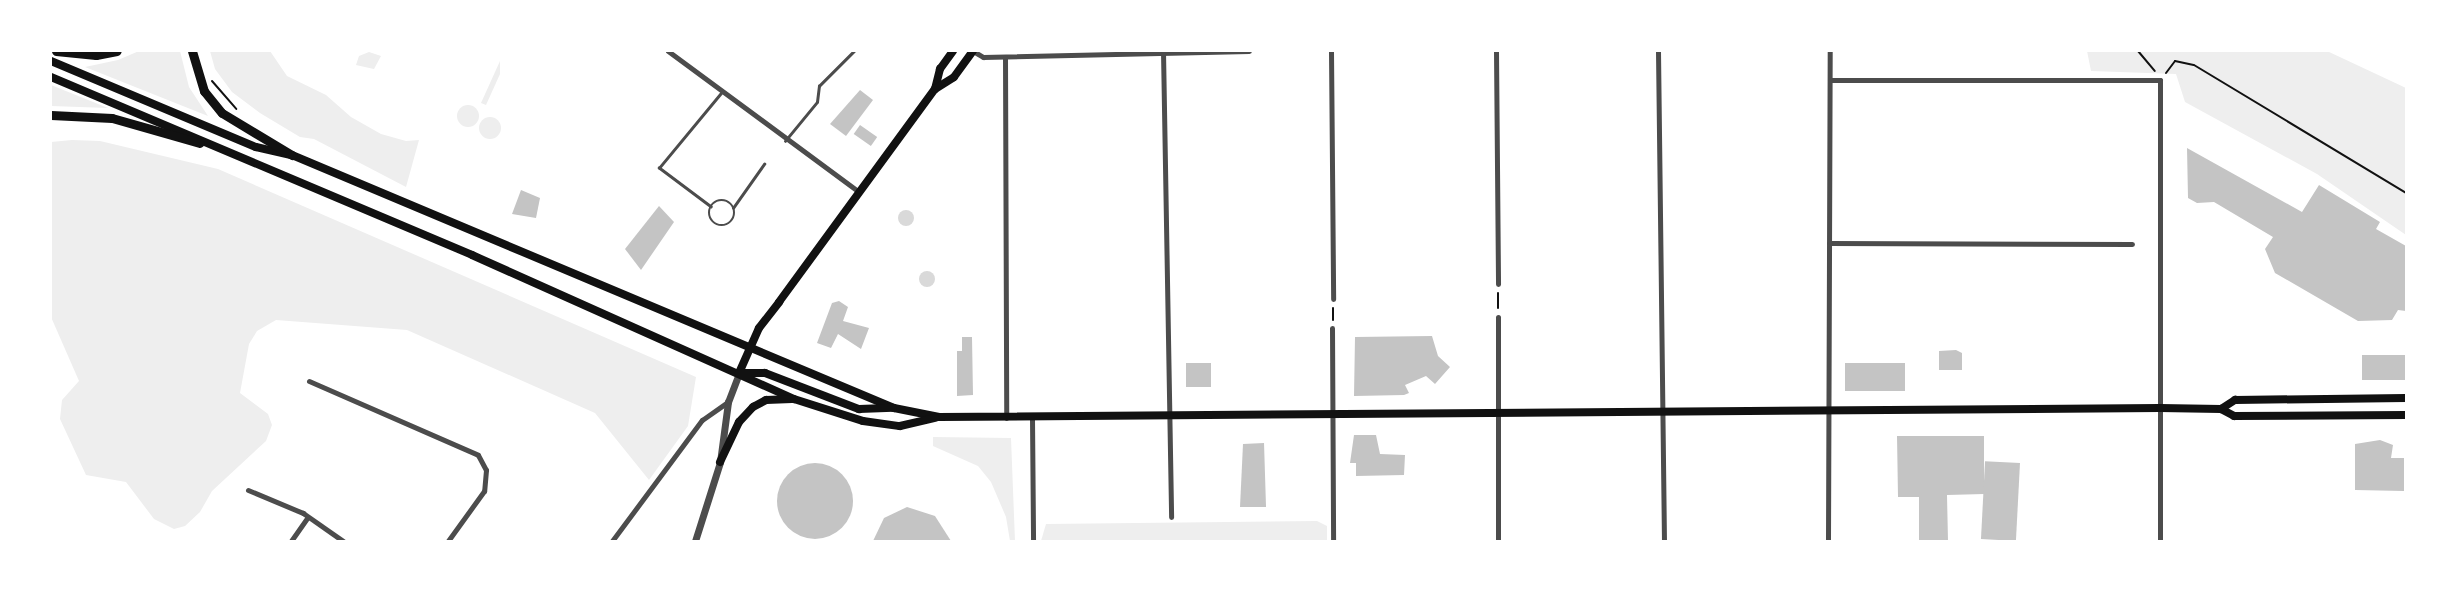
<!DOCTYPE html>
<style>
body{margin:0}
#map{position:relative;width:2457px;height:592px;overflow:hidden;background:#fff;font-family:Inter,sans-serif}
div>[style]{position:absolute}
[style*='--x']{left:calc(var(--x)*1px);top:calc(var(--y)*1px);width:calc(var(--w)*1px);rotate:calc(var(--a)*1deg)}
.green>*{inset:0;background:#eee}
.round{border-radius:50%}
.water>*{inset:0;background:#d9d9d9}
.building>*{inset:0;background:#c4c4c4;transform-origin:0 0}
.path>*{height:2px;margin:-1px;padding:0 1px;transform-origin:1px;border-radius:1px;background:#111}
.service>*{height:2.5px;margin:-1.25px;padding:0 1.25px;transform-origin:1.25px;border-radius:1.25px;background:#4c4c4c}
.service>.ring{margin:-1.25px;padding:0;box-sizing:content-box;background:none;border:2.5px solid #4c4c4c;border-radius:50%}
.minor>*{height:5px;margin:-2.5px;padding:0 2.5px;transform-origin:2.5px;border-radius:2.5px;background:#4c4c4c}
.tertiary>*{height:7px;margin:-3.5px;padding:0 3.5px;transform-origin:3.5px;border-radius:3.5px;background:#4c4c4c}
.secondary>*{height:8px;margin:-4px;padding:0 4px;transform-origin:4px;border-radius:4px;background:#111}
.trunk>*{height:9px;margin:-4.5px;padding:0 4.5px;transform-origin:4.5px;border-radius:4.5px;background:#111}
span{translate:-50% -50%;white-space:nowrap;text-align:center;line-height:1.15;-webkit-text-stroke:7px #fff;paint-order:stroke}
.frame{position:absolute;inset:0;border:52px solid #fff;pointer-events:none}
</style>
<div id="map">
<div class="green">
<div style="clip-path:polygon(139px 51px,180px 51px,189px 87px,208px 116px,85px 67px,118px 60px)"></div>
<div style="clip-path:polygon(210px 51px,270px 51px,287px 76px,326px 95px,351px 117px,381px 134px,406px 141px,419px 140px,406px 187px,314px 139px,300px 137px,260px 113px,232px 92px,215px 69px)"></div>
<div style="clip-path:polygon(2087px 51px,2327px 51px,2406px 88px,2406px 235px,2317px 174px,2185px 102px,2176px 74px,2091px 71px)"></div>
<div style="clip-path:polygon(369px 52px,381px 56px,374px 69px,356px 65px,359px 56px)"></div>
<div style="clip-path:polygon(500px 61px,500px 74px,486px 105px,481px 103px)"></div>
<div style="clip-path:polygon(51px 85px,108px 108px,51px 106px)"></div>
<div class="round" style="left:457px;top:105px;width:22px;height:22px"></div>
<div class="round" style="left:479px;top:117px;width:22px;height:22px"></div>
<div style="clip-path:polygon(72px 140px,100px 141px,218px 169px,696px 377px,688px 426px,649px 480px,595px 413px,407px 330px,276px 320px,257px 331px,249px 344px,240px 393px,268px 414px,272px 425px,266px 441px,212px 491px,200px 512px,185px 526px,174px 529px,154px 519px,126px 482px,86px 475px,60px 419px,62px 400px,79px 381px,51px 317px,51px 142px)"></div>
<div style="clip-path:polygon(933px 437px,1011px 438px,1015px 541px,1010px 541px,1006px 517px,991px 482px,978px 466px,933px 446px)"></div>
<div style="clip-path:polygon(1317px 521px,1327px 526px,1327px 541px,1041px 541px,1046px 524px)"></div>
</div>
<div class="water">
<div class="round" style="left:898px;top:210px;width:16px;height:16px"></div>
<div class="round" style="left:919px;top:271px;width:16px;height:16px"></div>
</div>
<div class="building">
<div style="clip-path:polygon(860px 90px,873px 100px,846px 136px,830px 124px)"></div>
<div style="left:860px;top:125px;width:21px;height:11px;rotate:35deg"></div>
<div style="clip-path:polygon(2187px 148px,2302px 212px,2319px 185px,2380px 222px,2376px 229px,2406px 246px,2406px 311px,2398px 310px,2392px 320px,2358px 321px,2275px 273px,2265px 249px,2273px 237px,2214px 202px,2197px 203px,2188px 198px)"></div>
<div style="clip-path:polygon(521px 190px,540px 198px,536px 218px,512px 214px)"></div>
<div style="clip-path:polygon(659px 206px,674px 222px,641px 270px,625px 249px)"></div>
<div style="clip-path:polygon(839px 301px,848px 307px,843px 321px,869px 328px,861px 349px,838px 334px,831px 348px,817px 343px,832px 303px)"></div>
<div style="clip-path:polygon(1432px 336px,1438px 356px,1450px 367px,1435px 384px,1426px 376px,1405px 385px,1409px 393px,1404px 395px,1354px 396px,1355px 337px)"></div>
<div style="clip-path:polygon(962px 337px,972px 337px,973px 395px,957px 396px,957px 351px,962px 351px)"></div>
<div style="clip-path:polygon(1956px 350px,1962px 353px,1962px 370px,1939px 370px,1939px 351px)"></div>
<div style="left:2406px;top:355px;width:25px;height:44px;rotate:90deg"></div>
<div style="left:1211px;top:363px;width:24px;height:25px;rotate:90deg"></div>
<div style="left:1905px;top:363px;width:28px;height:60px;rotate:90deg"></div>
<div style="clip-path:polygon(1354px 435px,1376px 435px,1380px 454px,1405px 455px,1404px 475px,1356px 476px,1356px 463px,1350px 463px)"></div>
<div style="clip-path:polygon(1897px 436px,1984px 436px,1984px 494px,1947px 495px,1948px 541px,1919px 541px,1919px 497px,1898px 497px)"></div>
<div style="clip-path:polygon(2380px 440px,2393px 445px,2391px 458px,2404px 458px,2404px 491px,2355px 490px,2355px 444px)"></div>
<div style="clip-path:polygon(1264px 443px,1266px 507px,1240px 507px,1243px 444px)"></div>
<div class="round" style="left:777px;top:463px;width:76px;height:76px"></div>
<div style="left:2020px;top:463px;width:78px;height:35px;rotate:93deg"></div>
<div style="clip-path:polygon(907px 507px,935px 516px,951px 541px,873px 541px,884px 518px)"></div>
</div>
<div class="path">
<div style="--x:2138;--y:51;--w:26;--a:50"></div>
<div style="--x:2166;--y:73;--w:15;--a:-53"></div>
<div style="--x:2175;--y:61;--w:19;--a:12"></div>
<div style="--x:2194;--y:65;--w:248;--a:31.1"></div>
<div style="--x:212;--y:81;--w:37;--a:49"></div>
<div style="--x:1498;--y:293;--w:15;--a:90"></div>
<div style="--x:1333;--y:320;--w:12;--a:-90"></div>
</div>
<div class="service">
<div style="--x:785;--y:141;--w:50;--a:-50.6"></div>
<div style="--x:817;--y:102;--w:16;--a:-83"></div>
<div style="--x:819;--y:86;--w:49;--a:-45"></div>
<div class="ring" style="left:709px;top:200px;width:23.5px;height:23.5px"></div>
<div style="--x:711;--y:207;--w:65;--a:-143.1"></div>
<div style="--x:659;--y:168;--w:97;--a:-50.4"></div>
<div style="--x:733;--y:208;--w:54;--a:-54.8"></div>
</div>
<div class="minor">
<div style="--x:668;--y:51;--w:237;--a:36.4"></div>
<div style="--x:973;--y:51;--w:12;--a:31"></div>
<div style="--x:983;--y:57;--w:266;--a:-1.3"></div>
<div style="--x:1163;--y:51;--w:466;--a:89"></div>
<div style="--x:1331;--y:51;--w:248;--a:89.5"></div>
<div style="--x:1496;--y:51;--w:233;--a:89.5"></div>
<div style="--x:1658;--y:51;--w:490;--a:89.3"></div>
<div style="--x:1005;--y:57;--w:361;--a:89.8"></div>
<div style="--x:1830;--y:80;--w:330;--a:0"></div>
<div style="--x:2160;--y:80;--w:461;--a:90"></div>
<div style="--x:1829;--y:243;--w:303;--a:0.2"></div>
<div style="--x:1498;--y:317;--w:224;--a:90"></div>
<div style="--x:1332;--y:328;--w:213;--a:89.7"></div>
<div style="--x:309;--y:381;--w:184;--a:23.6"></div>
<div style="--x:478;--y:455;--w:17;--a:62"></div>
<div style="--x:486;--y:470;--w:21;--a:95"></div>
<div style="--x:484;--y:491;--w:62;--a:125.8"></div>
<div style="--x:1032;--y:418;--w:123;--a:89.5"></div>
<div style="--x:248;--y:490;--w:60;--a:22.7"></div>
<div style="--x:303;--y:513;--w:49;--a:35"></div>
<div style="--x:291;--y:541;--w:29;--a:-55"></div>
<div style="--x:612;--y:541;--w:151;--a:-53.4"></div>
<div style="--x:702;--y:420;--w:32;--a:-35"></div>
<div style="--x:1828;--y:541;--w:490;--a:-89.8"></div>
</div>
<div class="tertiary">
<div style="--x:695;--y:541;--w:83;--a:-72.4"></div>
<div style="--x:720;--y:462;--w:61;--a:-82.4"></div>
<div style="--x:728;--y:402;--w:31;--a:-69"></div>
</div>
<div class="secondary">
<div style="--x:51;--y:61;--w:222;--a:22.8"></div>
<div style="--x:256;--y:147;--w:37;--a:13"></div>
<div style="--x:292;--y:155;--w:653;--a:22.8"></div>
<div style="--x:894;--y:408;--w:46;--a:11.3"></div>
<div style="--x:939;--y:417;--w:1221;--a:-0.42"></div>
<div style="--x:2160;--y:408;--w:61;--a:0.9"></div>
<div style="--x:2221;--y:409;--w:15;--a:28"></div>
<div style="--x:2234;--y:416;--w:172;--a:-0.3"></div>
<div style="--x:51;--y:77;--w:457;--a:22.9"></div>
<div style="--x:472;--y:255;--w:353;--a:24.1"></div>
<div style="--x:794;--y:399;--w:72;--a:17.7"></div>
<div style="--x:863;--y:421;--w:37;--a:8"></div>
<div style="--x:900;--y:426;--w:36;--a:-13"></div>
<div style="--x:935;--y:89;--w:21;--a:-76"></div>
<div style="--x:940;--y:69;--w:22;--a:-54"></div>
<div style="--x:739;--y:373;--w:49;--a:-66"></div>
<div style="--x:759;--y:328;--w:33;--a:-52"></div>
<div style="--x:779;--y:302;--w:264;--a:-53.8"></div>
<div style="--x:935;--y:89;--w:22;--a:-32"></div>
<div style="--x:954;--y:77;--w:32;--a:-54"></div>
<div style="--x:739;--y:373;--w:26;--a:0"></div>
<div style="--x:765;--y:373;--w:101;--a:21"></div>
<div style="--x:859;--y:409;--w:34;--a:-2"></div>
<div style="--x:2221;--y:409;--w:17;--a:-33"></div>
<div style="--x:2235;--y:400;--w:171;--a:-0.7"></div>
<div style="--x:720;--y:462;--w:44;--a:-64.6"></div>
<div style="--x:739;--y:422;--w:21;--a:-47"></div>
<div style="--x:753;--y:407;--w:15;--a:-28"></div>
<div style="--x:766;--y:400;--w:26;--a:-2"></div>
</div>
<div class="trunk">
<div style="--x:56;--y:51;--w:40;--a:5.7"></div>
<div style="--x:96;--y:55;--w:21;--a:-11"></div>
<div style="--x:192;--y:51;--w:42;--a:73.3"></div>
<div style="--x:204;--y:91;--w:28;--a:51"></div>
<div style="--x:222;--y:113;--w:82;--a:31"></div>
<div style="--x:51;--y:115;--w:61;--a:2.8"></div>
<div style="--x:112;--y:118;--w:91;--a:15.9"></div>
</div>
<div class="frame"></div>
</div>
